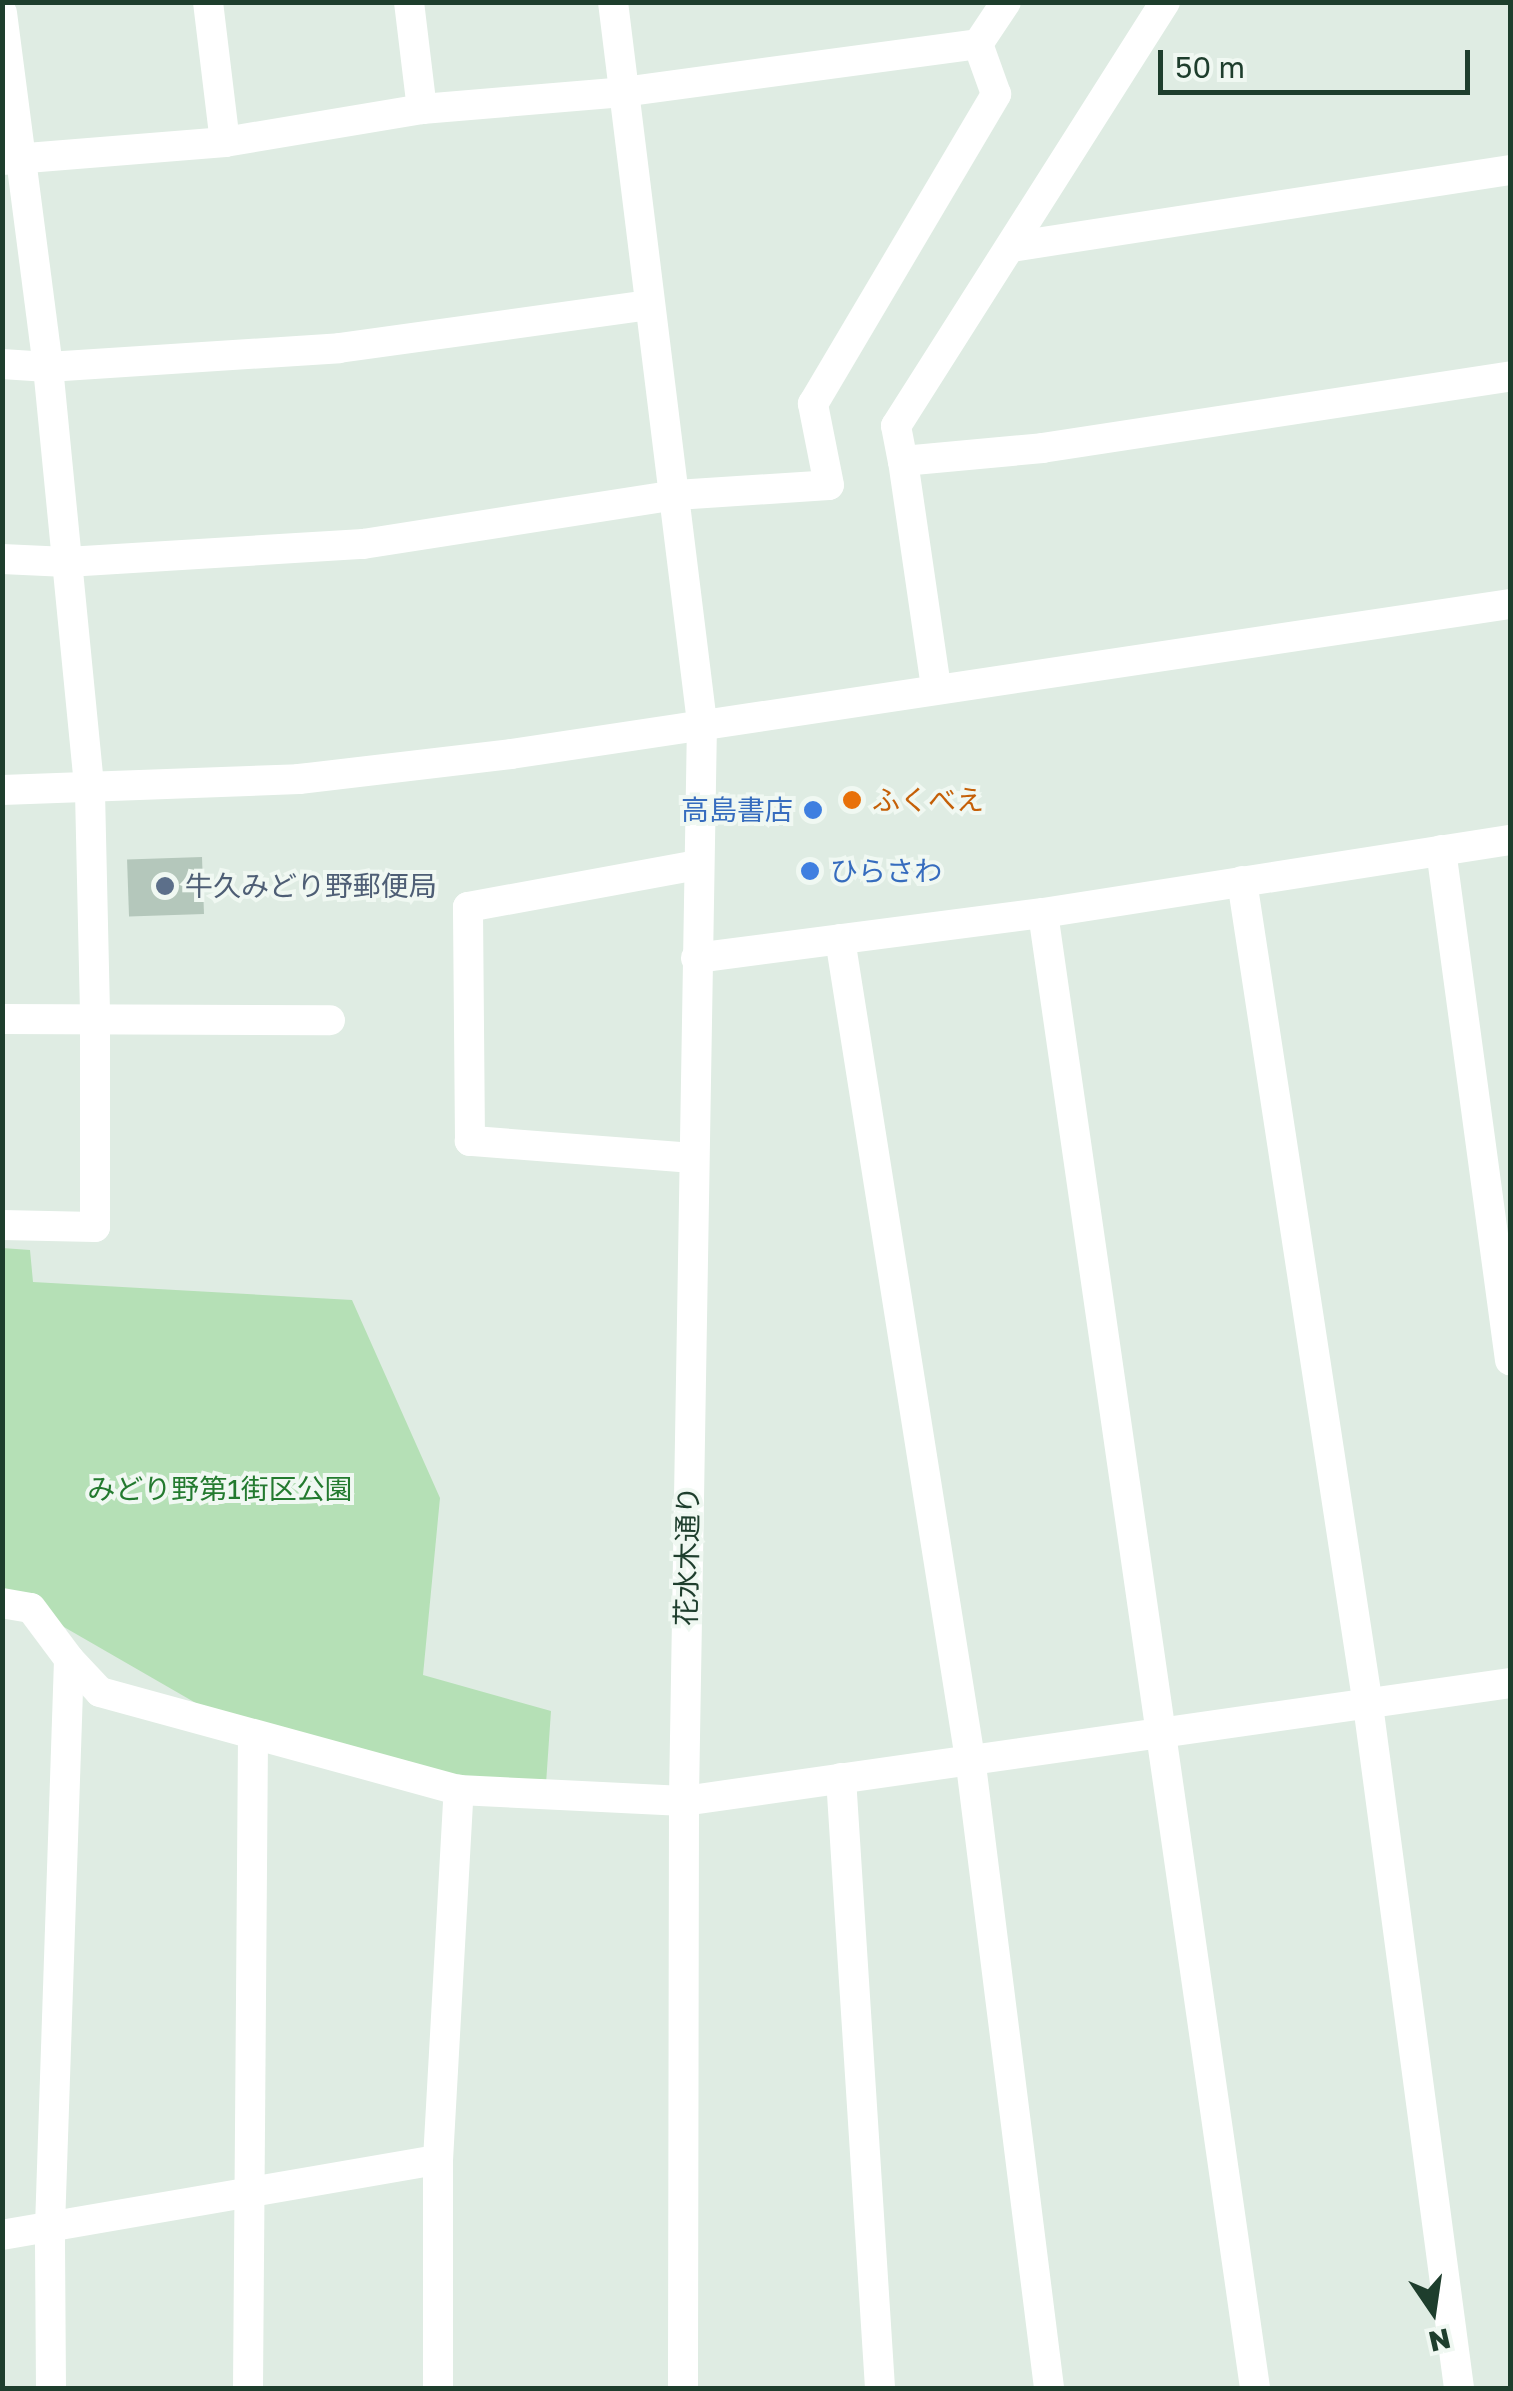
<!DOCTYPE html>
<meta charset="utf-8">
<style>
body{margin:0}
#map{position:relative;width:1513px;height:2391px;overflow:hidden;background:#dfece3;font-family:"Golos Text","Noto Sans JP",sans-serif}
div>[style]{position:absolute}
[style*='--x']{left:calc(var(--x)*1px);top:calc(var(--y)*1px);width:calc(var(--w)*1px);rotate:calc(var(--a)*1deg)}
.green>*{inset:0;background:#b5e0b6}
.building>*{inset:0;background:#b4c7bb;transform-origin:0 0}
.minor>*{height:30px;margin:-15px;padding:0 15px;transform-origin:15px;border-radius:15px;background:#fff}
.dots>*{width:28px;height:28px;translate:-50% -50%;box-sizing:border-box;border:5px solid #f0f8f2;border-radius:50%}
span{translate:-50% -50%;white-space:nowrap;text-align:center;line-height:1.15;-webkit-text-stroke:8px #f0f8f2;paint-order:stroke}
.food-label{font-size:28px;color:#c56008}
.left{translate:0 -50%;text-align:left}
.shop-label{font-size:28px;color:#366cbe}
.right{translate:-100% -50%;text-align:right}
.service-label{font-size:28px;color:#4e5e75}
.park-label{font-size:28px;color:#237a2f}
.street-label{font-size:28px;color:#1e3e2d}
.frame{position:absolute;inset:0;border:5px solid #1e3e2d;pointer-events:none}
.north{position:absolute;left:1383px;top:2261px;width:100px;height:100px;-webkit-text-stroke:8px #f0f8f2;paint-order:stroke;rotate:167deg;font-size:28px;font-weight:700;line-height:40px;text-align:center;color:#1e3e2d}
.north::after{content:'';display:block;margin:auto;width:35px;height:45px;background:#1e3e2d;clip-path:polygon(50% 0,100% 100%,50% 72%,0 100%)}
.scale{position:absolute;left:1158px;top:50px;width:312px;height:45px;box-sizing:border-box;border:5px solid #1e3e2d;border-top:0;padding-left:12px;font-size:30px;line-height:35px;white-space:nowrap;color:#1e3e2d;-webkit-text-stroke:8px #f0f8f2;paint-order:stroke}
</style>
<div id="map">
<div class="green">
<div style="clip-path:polygon(2px 1248px,30px 1250px,33px 1282px,352px 1300px,440px 1498px,423px 1675px,551px 1711px,546px 1784px,430px 1775px,253px 1736px,31px 1608px,3px 1603px)"></div>
</div>
<div class="building">
<div style="left:202px;top:857px;width:57px;height:75px;rotate:88deg"></div>
</div>
<div class="minor">
<div style="--x:208;--y:2;--w:141;--a:83.1"></div>
<div style="--x:409;--y:2;--w:108;--a:83.1"></div>
<div style="--x:613;--y:2;--w:726;--a:82.96"></div>
<div style="--x:702;--y:723;--w:1078;--a:90.96"></div>
<div style="--x:684;--y:1801;--w:587;--a:90.1"></div>
<div style="--x:1165;--y:2;--w:502;--a:122.39"></div>
<div style="--x:896;--y:426;--w:36;--a:79"></div>
<div style="--x:903;--y:461;--w:140;--a:-5.3"></div>
<div style="--x:1042;--y:448;--w:474;--a:-8.7"></div>
<div style="--x:2;--y:13;--w:357;--a:82.6"></div>
<div style="--x:48;--y:367;--w:427;--a:84.4"></div>
<div style="--x:90;--y:792;--w:229;--a:88.7"></div>
<div style="--x:95;--y:1021;--w:206;--a:90"></div>
<div style="--x:95;--y:1227;--w:93;--a:-178.8"></div>
<div style="--x:2;--y:160;--w:224;--a:-4.6"></div>
<div style="--x:225;--y:142;--w:200;--a:-9.5"></div>
<div style="--x:422;--y:109;--w:202;--a:-4.8"></div>
<div style="--x:623;--y:92;--w:358;--a:-7.7"></div>
<div style="--x:1011;--y:247;--w:505;--a:-8.77"></div>
<div style="--x:2;--y:364;--w:46;--a:3.7"></div>
<div style="--x:48;--y:367;--w:292;--a:-3.7"></div>
<div style="--x:339;--y:348;--w:312;--a:-7.9"></div>
<div style="--x:903;--y:461;--w:227;--a:81.7"></div>
<div style="--x:2;--y:559;--w:65;--a:2.6"></div>
<div style="--x:67;--y:562;--w:297;--a:-3.5"></div>
<div style="--x:363;--y:544;--w:317;--a:-8.9"></div>
<div style="--x:676;--y:495;--w:153;--a:-3.7"></div>
<div style="--x:829;--y:485;--w:83;--a:-101.2"></div>
<div style="--x:813;--y:404;--w:360;--a:-59.4"></div>
<div style="--x:996;--y:94;--w:53;--a:-109.8"></div>
<div style="--x:978;--y:44;--w:50;--a:-56.3"></div>
<div style="--x:2;--y:790;--w:297;--a:-2.1"></div>
<div style="--x:299;--y:779;--w:213;--a:-6.7"></div>
<div style="--x:511;--y:754;--w:1010;--a:-8.54"></div>
<div style="--x:1441;--y:850;--w:515;--a:82.3"></div>
<div style="--x:1242;--y:881;--w:834;--a:81.31"></div>
<div style="--x:1368;--y:1705;--w:689;--a:82.41"></div>
<div style="--x:1043;--y:913;--w:1490;--a:81.82"></div>
<div style="--x:840;--y:939;--w:836;--a:80.99"></div>
<div style="--x:971;--y:1765;--w:628;--a:82.86"></div>
<div style="--x:696;--y:958;--w:350;--a:-7.4"></div>
<div style="--x:1043;--y:913;--w:473;--a:-8.9"></div>
<div style="--x:2;--y:1019;--w:328;--a:0.2"></div>
<div style="--x:693;--y:1158;--w:224;--a:-175.6"></div>
<div style="--x:470;--y:1141;--w:234;--a:-90.5"></div>
<div style="--x:468;--y:907;--w:233;--a:-10.4"></div>
<div style="--x:2;--y:1603;--w:29;--a:10"></div>
<div style="--x:31;--y:1608;--w:64;--a:53.3"></div>
<div style="--x:841;--y:1778;--w:611;--a:86.34"></div>
<div style="--x:2;--y:2235;--w:442;--a:-9.8"></div>
<div style="--x:51;--y:2388;--w:161;--a:-90.4"></div>
<div style="--x:50;--y:2227;--w:568;--a:-88.08"></div>
<div style="--x:69;--y:1659;--w:45;--a:46.8"></div>
<div style="--x:100;--y:1692;--w:372;--a:15.3"></div>
<div style="--x:459;--y:1790;--w:225;--a:2.8"></div>
<div style="--x:684;--y:1801;--w:834;--a:-8.13"></div>
<div style="--x:248;--y:2388;--w:652;--a:-89.56"></div>
<div style="--x:438;--y:2388;--w:228;--a:-90"></div>
<div style="--x:438;--y:2160;--w:371;--a:-86.8"></div>
</div>
<div class="dots">
<div style="left:852px;top:800px;background:#e8710a"></div>
<div style="left:813px;top:810px;background:#3f7fe0"></div>
<div style="left:810px;top:871px;background:#3f7fe0"></div>
<div style="left:165px;top:886px;background:#5c6f8a"></div>
</div>
<div class="food-label">
<span class="left" style="left:872px;top:800px">ふくべえ</span>
</div>
<div class="shop-label">
<span class="right" style="left:793px;top:810px">高島書店</span>
<span class="left" style="left:830px;top:871px">ひらさわ</span>
</div>
<div class="service-label">
<span class="left" style="left:185px;top:886px">牛久みどり野郵便局</span>
</div>
<div class="park-label">
<span style="left:220px;top:1489px">みどり野第1街区公園</span>
</div>
<div class="street-label">
<span style="left:687px;top:1556px;rotate:-89deg">花水木通り</span>
</div>
<div class="frame"></div>
<div class="north">N</div>
<div class="scale">50 m</div>
</div>
